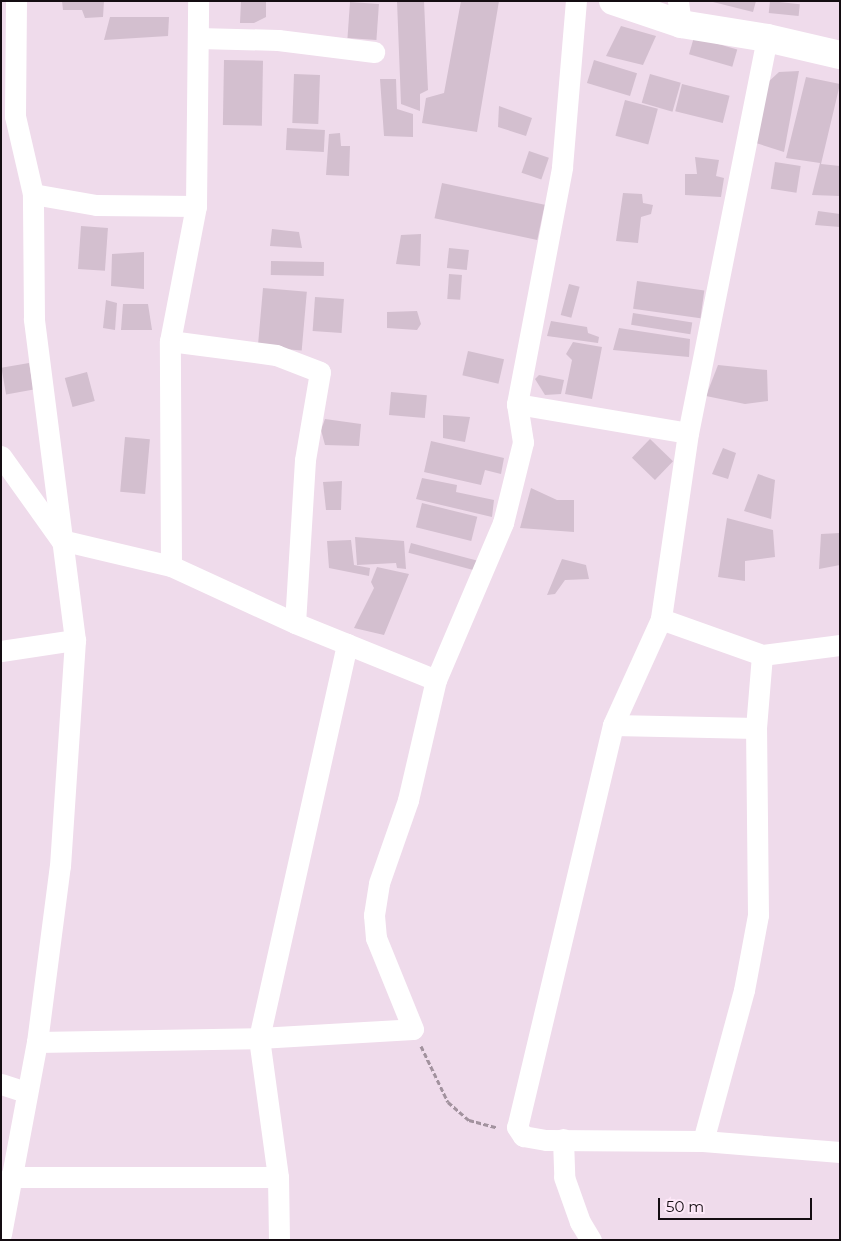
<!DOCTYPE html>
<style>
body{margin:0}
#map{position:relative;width:841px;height:1241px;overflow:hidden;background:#efdbeb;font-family:Montserrat,sans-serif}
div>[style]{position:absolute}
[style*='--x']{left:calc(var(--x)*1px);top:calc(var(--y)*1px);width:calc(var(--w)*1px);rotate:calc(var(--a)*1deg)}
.building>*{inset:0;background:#d3bfcf;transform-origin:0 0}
.path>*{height:3px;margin-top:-1.5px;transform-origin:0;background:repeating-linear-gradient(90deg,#a2929e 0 5px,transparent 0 7.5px)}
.minor>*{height:21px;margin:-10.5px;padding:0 10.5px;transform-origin:10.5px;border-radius:10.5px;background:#fff}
.secondary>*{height:28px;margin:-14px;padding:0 14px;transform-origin:14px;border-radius:14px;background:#fff}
span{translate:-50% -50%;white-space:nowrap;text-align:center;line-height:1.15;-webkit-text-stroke:5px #fde8f8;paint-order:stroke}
.frame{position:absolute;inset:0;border:2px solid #140d12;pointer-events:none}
.scale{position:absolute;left:658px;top:1198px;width:154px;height:22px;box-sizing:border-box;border:2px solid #140d12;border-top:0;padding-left:6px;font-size:15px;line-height:18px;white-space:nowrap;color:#140d12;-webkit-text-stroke:4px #fde8f8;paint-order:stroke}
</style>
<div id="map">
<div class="building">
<div style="clip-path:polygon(62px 1px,104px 1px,103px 17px,85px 18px,82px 10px,63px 10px)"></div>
<div style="clip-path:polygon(241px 1px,266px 1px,266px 17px,254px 23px,240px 23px)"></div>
<div style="clip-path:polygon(397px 1px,424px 1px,428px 90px,420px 94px,420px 111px,401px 104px)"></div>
<div style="clip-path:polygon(461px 1px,499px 1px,477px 132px,422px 123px,426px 98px,444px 93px)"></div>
<div style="clip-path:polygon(709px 1px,756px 1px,753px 12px)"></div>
<div style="left:770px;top:1px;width:30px;height:12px;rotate:6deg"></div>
<div style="left:350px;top:2px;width:29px;height:36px;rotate:4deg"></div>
<div style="clip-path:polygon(110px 17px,169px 17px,168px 36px,104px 40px)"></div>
<div style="clip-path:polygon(621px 26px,656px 36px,643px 65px,606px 56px)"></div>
<div style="left:694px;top:37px;width:45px;height:18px;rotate:16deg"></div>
<div style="left:224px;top:60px;width:39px;height:65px;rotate:1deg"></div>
<div style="left:594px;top:60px;width:45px;height:24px;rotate:17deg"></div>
<div style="clip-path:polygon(799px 71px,784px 152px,756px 143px,766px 84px,779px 72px)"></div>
<div style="left:294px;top:74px;width:26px;height:49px;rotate:2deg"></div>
<div style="left:650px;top:74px;width:32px;height:30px;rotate:16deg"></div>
<div style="clip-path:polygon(806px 77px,840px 84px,821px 164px,840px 166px,840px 196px,812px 195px,820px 163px,786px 158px)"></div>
<div style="clip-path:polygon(380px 79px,396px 79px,397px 109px,413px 114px,413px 137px,384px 136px)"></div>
<div style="left:682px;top:84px;width:49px;height:28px;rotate:14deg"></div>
<div style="left:625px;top:100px;width:34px;height:37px;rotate:15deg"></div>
<div style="clip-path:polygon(499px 106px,532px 118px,526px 136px,498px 127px)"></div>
<div style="left:287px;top:128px;width:38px;height:22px;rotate:3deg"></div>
<div style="clip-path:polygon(340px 133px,341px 146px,350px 146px,349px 176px,326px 175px,329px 134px)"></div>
<div style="left:529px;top:151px;width:21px;height:23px;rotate:19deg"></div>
<div style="clip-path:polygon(695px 157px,719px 160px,716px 176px,724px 178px,721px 197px,685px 195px,685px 174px,697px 174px)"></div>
<div style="left:775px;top:162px;width:26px;height:27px;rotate:9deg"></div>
<div style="left:442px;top:183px;width:105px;height:36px;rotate:12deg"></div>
<div style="clip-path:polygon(623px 193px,642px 194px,643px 203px,653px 205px,651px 214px,641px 217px,638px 243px,616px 241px)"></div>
<div style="clip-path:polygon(818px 211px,840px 214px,840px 227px,815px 225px)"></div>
<div style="left:81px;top:226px;width:27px;height:43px;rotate:4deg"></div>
<div style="clip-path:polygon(272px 229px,299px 232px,302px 248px,270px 246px)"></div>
<div style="clip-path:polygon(421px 234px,420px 266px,396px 264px,401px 235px)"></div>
<div style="left:449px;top:248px;width:20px;height:20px;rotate:6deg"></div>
<div style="clip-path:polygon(144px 252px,144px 289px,111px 286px,112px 254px)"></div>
<div style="left:271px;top:261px;width:53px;height:14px;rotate:1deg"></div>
<div style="left:449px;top:274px;width:13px;height:25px;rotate:4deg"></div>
<div style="left:637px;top:281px;width:68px;height:28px;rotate:8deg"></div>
<div style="left:569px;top:284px;width:11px;height:32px;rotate:15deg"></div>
<div style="left:263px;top:288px;width:44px;height:59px;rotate:5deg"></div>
<div style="left:315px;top:297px;width:29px;height:34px;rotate:4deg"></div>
<div style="clip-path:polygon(106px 300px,117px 303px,115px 330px,103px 328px)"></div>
<div style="clip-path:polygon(123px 304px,148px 304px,152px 330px,121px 330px)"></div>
<div style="clip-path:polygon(417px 311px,421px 324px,417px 330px,387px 328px,387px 312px)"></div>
<div style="left:633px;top:313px;width:60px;height:12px;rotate:9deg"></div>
<div style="clip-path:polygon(551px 321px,587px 327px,588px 333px,599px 337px,598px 343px,547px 336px)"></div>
<div style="clip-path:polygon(619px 328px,690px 339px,689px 357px,613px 350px)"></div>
<div style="clip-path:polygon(573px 342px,602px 347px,592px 399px,565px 394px,572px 360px,566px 354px)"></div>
<div style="left:468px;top:351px;width:37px;height:25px;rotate:13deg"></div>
<div style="left:29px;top:363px;width:27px;height:28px;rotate:80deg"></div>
<div style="clip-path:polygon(718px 365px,767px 370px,768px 401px,745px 404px,706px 396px)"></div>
<div style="left:87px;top:372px;width:30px;height:23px;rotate:75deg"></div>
<div style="clip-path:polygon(539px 375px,564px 380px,561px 394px,545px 395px,535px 379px)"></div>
<div style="left:391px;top:392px;width:36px;height:23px;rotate:5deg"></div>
<div style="clip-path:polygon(443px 415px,470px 417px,465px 442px,443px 438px)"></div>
<div style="clip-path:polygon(325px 419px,361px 424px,359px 446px,325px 445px,321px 430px)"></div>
<div style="left:125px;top:437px;width:25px;height:55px;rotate:5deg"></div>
<div style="left:650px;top:439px;width:32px;height:26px;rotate:44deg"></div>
<div style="clip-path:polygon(431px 441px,504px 458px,501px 474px,485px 470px,481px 485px,424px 472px)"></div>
<div style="clip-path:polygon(723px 448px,736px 453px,728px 479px,712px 474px)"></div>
<div style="clip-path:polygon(758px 474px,775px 480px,771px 519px,744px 511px)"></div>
<div style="clip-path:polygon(422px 478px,457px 485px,456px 492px,494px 500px,492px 517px,416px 499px)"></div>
<div style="clip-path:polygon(342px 481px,341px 510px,326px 510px,323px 482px)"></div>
<div style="clip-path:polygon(531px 488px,557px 500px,574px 500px,574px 532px,520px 528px)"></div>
<div style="left:422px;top:503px;width:57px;height:25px;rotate:14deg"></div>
<div style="clip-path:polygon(727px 518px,773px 530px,775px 557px,745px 561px,745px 581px,718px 577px)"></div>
<div style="clip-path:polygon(840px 533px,840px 565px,819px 569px,821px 534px)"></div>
<div style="clip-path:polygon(355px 537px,404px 541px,406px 569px,397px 568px,396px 563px,357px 565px)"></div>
<div style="clip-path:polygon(351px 540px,354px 565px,370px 568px,369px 576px,329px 568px,327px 541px)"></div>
<div style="left:411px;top:543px;width:70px;height:10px;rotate:15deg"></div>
<div style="clip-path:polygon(562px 559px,586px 565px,589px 579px,565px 580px,555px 594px,547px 595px)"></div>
<div style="clip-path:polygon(377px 567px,409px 574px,384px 635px,354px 628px,374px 588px,371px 582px)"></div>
</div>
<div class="path">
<div style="--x:421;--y:1046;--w:62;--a:64.3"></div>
<div style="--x:448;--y:1102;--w:28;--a:41"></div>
<div style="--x:469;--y:1120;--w:28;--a:15"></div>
</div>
<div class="minor">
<div style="--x:678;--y:1;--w:23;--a:83"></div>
<div style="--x:198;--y:38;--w:80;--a:1.4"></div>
<div style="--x:278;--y:40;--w:97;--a:7.1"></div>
<div style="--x:767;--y:38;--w:403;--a:101.3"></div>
<div style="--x:688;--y:433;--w:188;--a:98.3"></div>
<div style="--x:661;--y:619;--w:116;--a:114.4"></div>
<div style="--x:613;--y:725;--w:413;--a:103.4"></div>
<div style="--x:517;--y:1127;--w:11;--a:56"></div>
<div style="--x:523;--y:1136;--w:23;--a:10"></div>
<div style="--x:546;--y:1140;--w:157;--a:0.4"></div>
<div style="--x:703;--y:1141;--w:137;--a:4.6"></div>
<div style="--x:33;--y:194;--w:64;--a:9.9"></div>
<div style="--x:96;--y:205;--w:100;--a:0.6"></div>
<div style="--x:170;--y:341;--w:107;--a:7.5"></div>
<div style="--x:276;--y:355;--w:47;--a:21.1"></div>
<div style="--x:320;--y:372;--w:89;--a:99.7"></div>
<div style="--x:305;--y:460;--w:163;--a:93.5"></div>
<div style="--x:517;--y:404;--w:173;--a:9.6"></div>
<div style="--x:1;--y:456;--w:103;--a:54.5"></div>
<div style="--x:61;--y:540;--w:113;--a:13.3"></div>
<div style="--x:171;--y:566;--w:136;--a:24.7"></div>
<div style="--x:295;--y:623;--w:152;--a:22"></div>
<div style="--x:171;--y:566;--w:225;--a:-90.3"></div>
<div style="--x:170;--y:341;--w:137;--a:-79.1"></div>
<div style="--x:196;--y:206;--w:205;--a:-89.4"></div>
<div style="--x:661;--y:619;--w:107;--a:19.6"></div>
<div style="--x:762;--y:655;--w:79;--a:-7.3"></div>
<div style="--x:1;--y:651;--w:75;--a:-8.5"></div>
<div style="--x:613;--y:725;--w:143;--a:1.2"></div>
<div style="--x:37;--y:1042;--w:222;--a:-1"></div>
<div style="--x:259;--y:1038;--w:154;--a:-3.3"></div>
<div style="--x:413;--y:1029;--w:98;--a:-112.1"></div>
<div style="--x:376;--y:938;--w:23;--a:-95"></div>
<div style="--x:374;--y:915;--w:32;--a:-81"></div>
<div style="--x:379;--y:883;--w:88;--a:-70.7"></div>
<div style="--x:408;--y:800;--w:123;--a:-76.9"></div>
<div style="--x:436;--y:680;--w:171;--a:-66.9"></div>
<div style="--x:503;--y:523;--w:83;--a:-76.1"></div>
<div style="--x:523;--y:442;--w:38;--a:-99"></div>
<div style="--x:517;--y:404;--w:241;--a:-79.2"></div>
<div style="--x:562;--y:167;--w:167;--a:-85.2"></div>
<div style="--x:1;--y:1084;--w:26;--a:18"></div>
<div style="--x:563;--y:1139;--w:38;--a:88"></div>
<div style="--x:564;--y:1177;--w:48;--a:70.4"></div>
<div style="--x:580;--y:1222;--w:21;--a:59"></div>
<div style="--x:703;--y:1141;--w:156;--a:-74.8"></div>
<div style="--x:744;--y:990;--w:76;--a:-79.4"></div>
<div style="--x:758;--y:915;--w:187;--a:-90.6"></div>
<div style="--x:756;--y:728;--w:73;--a:-85.3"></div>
<div style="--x:10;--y:1177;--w:268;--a:0"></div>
<div style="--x:1;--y:1234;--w:195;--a:-79.4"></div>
<div style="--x:37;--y:1042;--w:177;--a:-82.6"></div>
<div style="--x:60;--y:866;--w:226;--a:-86.2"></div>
<div style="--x:75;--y:640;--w:324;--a:-97.3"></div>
<div style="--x:34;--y:319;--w:125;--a:-90.5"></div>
<div style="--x:33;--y:194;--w:80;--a:-103"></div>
<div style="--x:15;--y:116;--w:115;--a:-89.5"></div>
<div style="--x:279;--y:1240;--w:63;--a:-90.9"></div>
<div style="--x:278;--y:1177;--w:140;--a:-97.8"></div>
<div style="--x:259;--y:1038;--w:404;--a:-77.4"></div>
</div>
<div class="secondary">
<div style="--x:613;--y:1;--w:72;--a:18.7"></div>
<div style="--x:681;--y:24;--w:87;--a:9.2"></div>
<div style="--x:767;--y:38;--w:75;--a:13.1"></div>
</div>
<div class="frame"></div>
<div class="scale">50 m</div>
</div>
